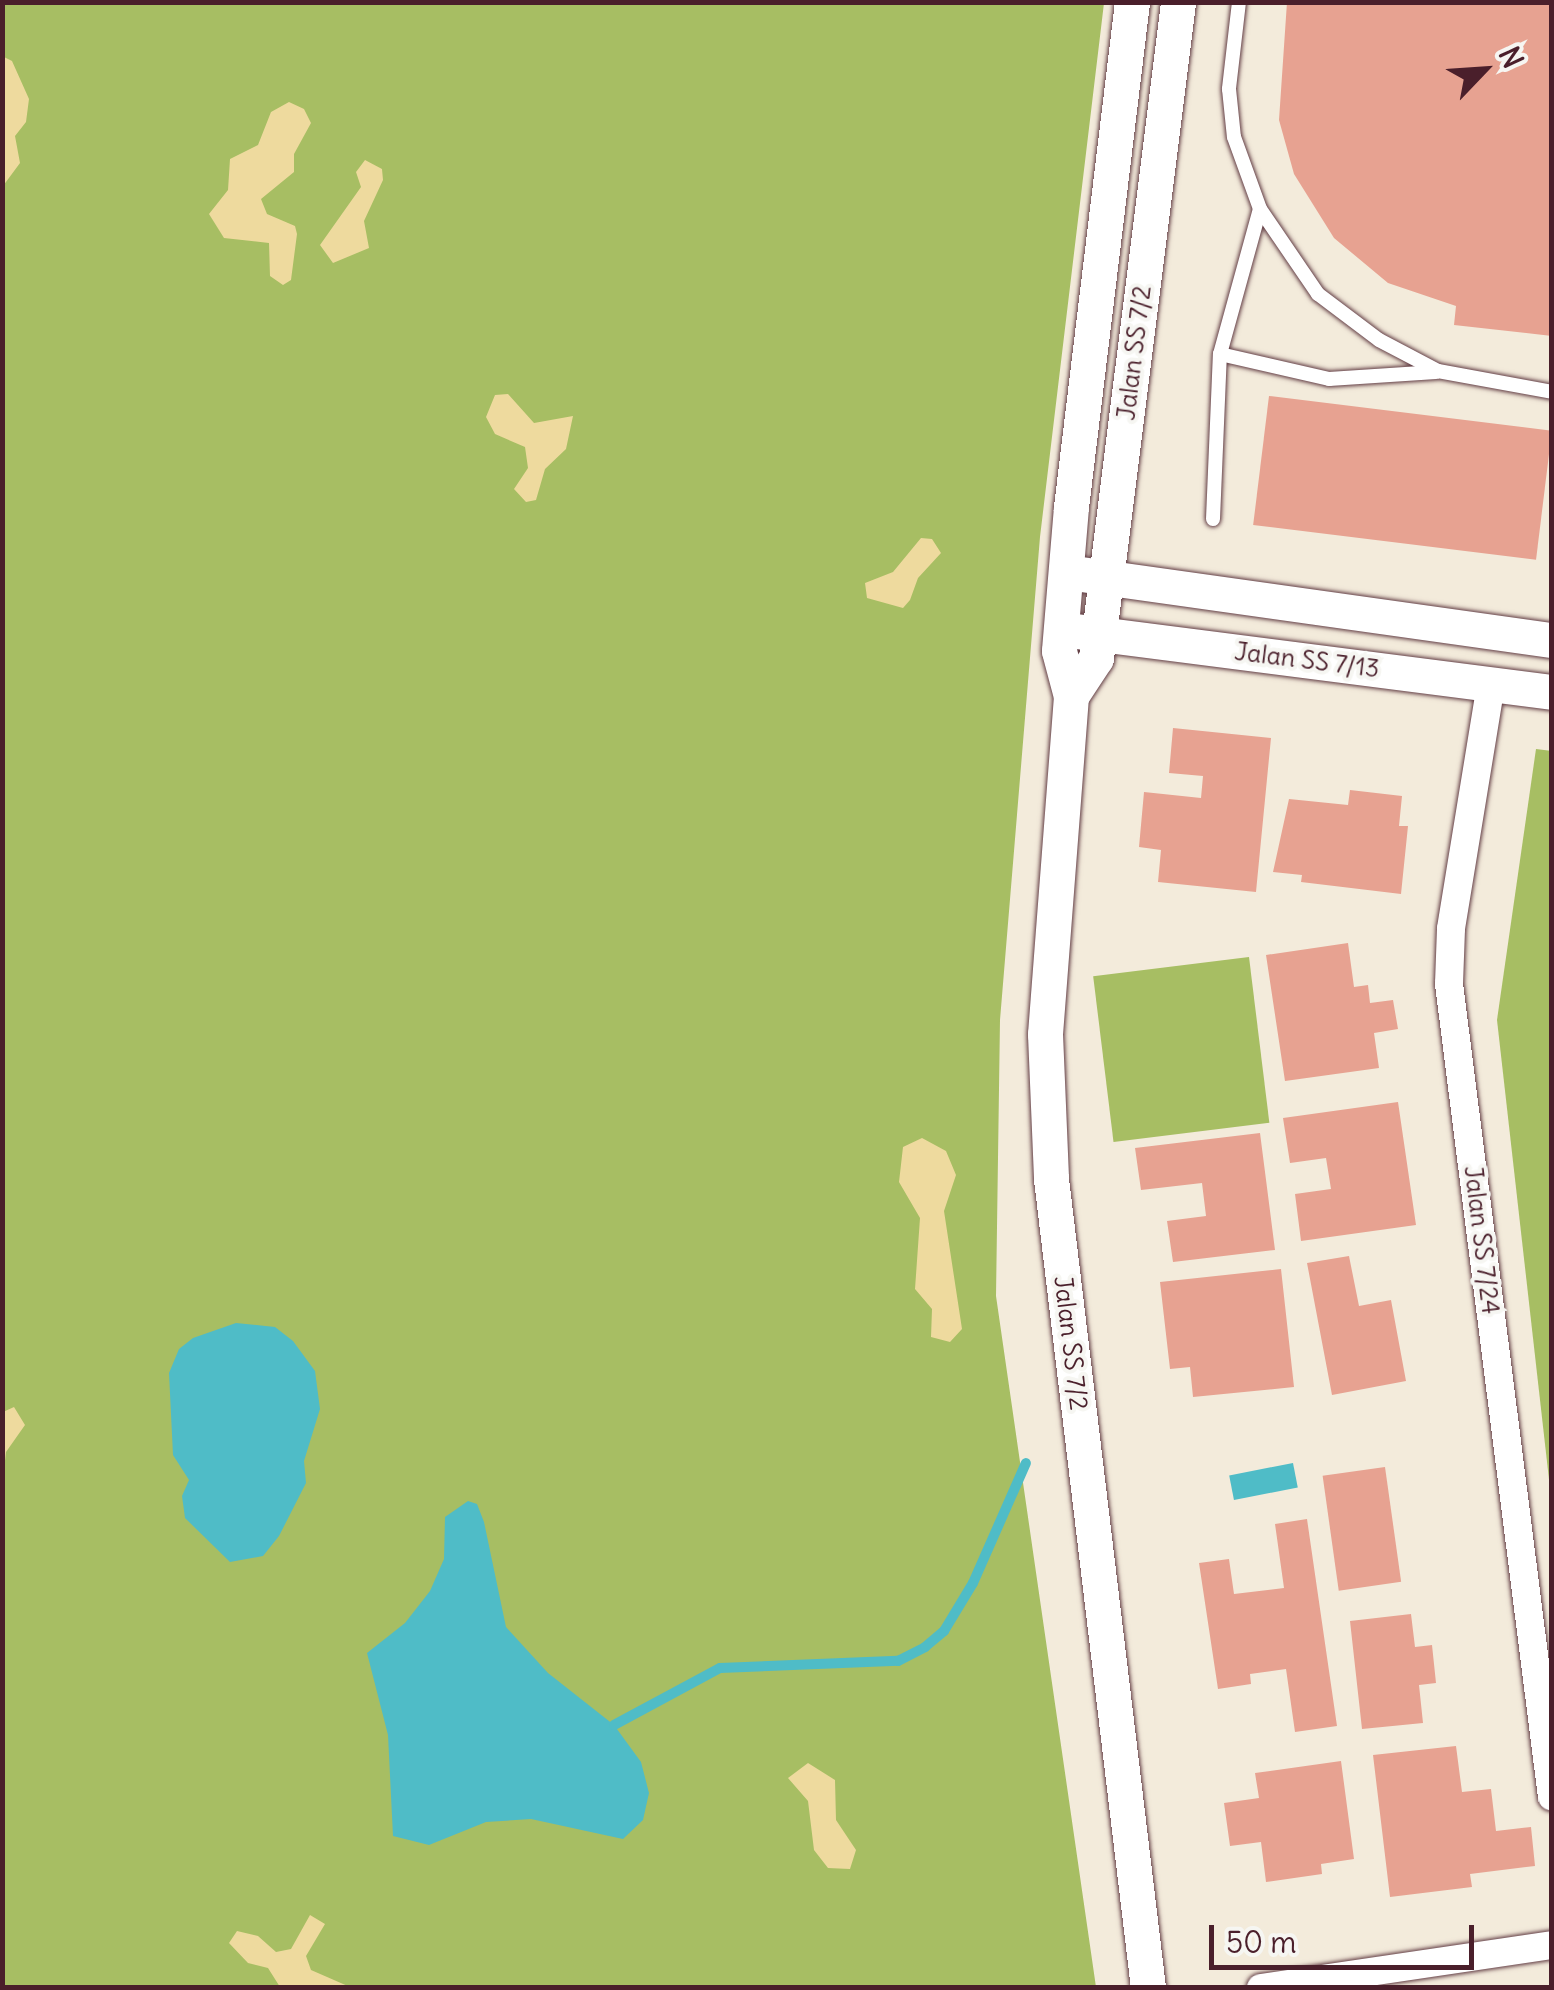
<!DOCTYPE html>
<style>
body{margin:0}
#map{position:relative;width:1554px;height:1990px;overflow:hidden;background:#f3ebdb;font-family:Delius,sans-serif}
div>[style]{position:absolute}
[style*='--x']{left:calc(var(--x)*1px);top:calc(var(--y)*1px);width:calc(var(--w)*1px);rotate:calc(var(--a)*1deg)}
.green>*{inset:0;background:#a7be63;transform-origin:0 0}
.sand>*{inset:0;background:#eeda9e}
.water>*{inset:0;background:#4fbcc7;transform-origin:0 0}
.stream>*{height:10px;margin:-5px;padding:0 5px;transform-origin:5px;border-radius:5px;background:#4fbcc7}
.building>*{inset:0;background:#e7a291;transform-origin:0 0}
.roads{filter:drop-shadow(0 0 2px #633e45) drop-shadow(0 0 2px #633e45)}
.service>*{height:14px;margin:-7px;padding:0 7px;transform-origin:7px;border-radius:7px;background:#fff}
.minor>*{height:28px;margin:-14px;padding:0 14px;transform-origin:14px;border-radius:14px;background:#fff}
.tertiary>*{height:35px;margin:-17.5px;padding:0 17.5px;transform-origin:17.5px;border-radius:17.5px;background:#fff}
span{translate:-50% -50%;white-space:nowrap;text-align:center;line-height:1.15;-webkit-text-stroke:8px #f6f6f2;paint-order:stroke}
.street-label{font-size:25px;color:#4a1f2b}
.frame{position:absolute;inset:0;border:5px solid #4a1f2b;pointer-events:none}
.north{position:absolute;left:1434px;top:20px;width:100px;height:100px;-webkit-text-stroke:8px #f6f6f2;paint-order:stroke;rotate:65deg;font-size:28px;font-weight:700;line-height:40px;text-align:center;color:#4a1f2b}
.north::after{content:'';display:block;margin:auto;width:35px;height:45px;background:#4a1f2b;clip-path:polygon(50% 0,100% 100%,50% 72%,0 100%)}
.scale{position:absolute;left:1209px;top:1925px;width:265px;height:45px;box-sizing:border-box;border:5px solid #4a1f2b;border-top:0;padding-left:12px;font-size:30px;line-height:35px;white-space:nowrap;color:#4a1f2b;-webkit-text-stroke:8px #f6f6f2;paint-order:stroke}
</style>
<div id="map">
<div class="green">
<div style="clip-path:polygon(3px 3px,1104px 3px,1040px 537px,1000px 1020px,996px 1296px,1096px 1987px,3px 1988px)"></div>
<div style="clip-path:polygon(1536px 749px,1552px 751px,1551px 1497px,1497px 1020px)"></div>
<div style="left:1249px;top:957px;width:167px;height:157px;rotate:83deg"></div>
</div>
<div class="sand">
<div style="clip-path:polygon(4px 57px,12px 61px,29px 99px,26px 122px,15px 136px,20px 163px,3px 186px)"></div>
<div style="clip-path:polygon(289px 102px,304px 109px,311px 123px,294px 154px,294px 172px,261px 199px,267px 214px,295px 226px,297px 234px,291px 280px,283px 285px,270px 276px,269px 243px,224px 238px,209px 214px,228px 190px,230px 159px,258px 145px,271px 112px)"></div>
<div style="clip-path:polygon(365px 160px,382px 169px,383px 180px,364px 221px,369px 248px,333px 263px,320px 245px,361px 187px,356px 172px)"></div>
<div style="clip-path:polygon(508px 394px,534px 423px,573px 416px,566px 449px,545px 469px,536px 500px,526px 502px,514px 489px,528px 468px,525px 447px,495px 434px,486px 417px,495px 395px)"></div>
<div style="clip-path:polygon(921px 538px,932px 539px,941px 553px,918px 578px,910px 600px,903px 608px,867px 598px,865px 583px,893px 572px)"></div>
<div style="clip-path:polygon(922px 1138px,946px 1151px,956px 1175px,944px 1211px,962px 1329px,950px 1342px,931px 1337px,932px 1309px,915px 1289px,920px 1218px,899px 1182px,903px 1147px)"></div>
<div style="clip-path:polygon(14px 1407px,25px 1425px,6px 1452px,3px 1478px,3px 1412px)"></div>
<div style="clip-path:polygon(808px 1763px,835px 1780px,836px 1820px,856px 1850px,850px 1869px,828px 1868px,814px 1850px,808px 1801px,788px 1778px)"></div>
<div style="clip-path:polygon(310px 1915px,325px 1924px,306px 1956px,311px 1970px,350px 1987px,280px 1987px,268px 1968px,248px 1963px,229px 1943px,237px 1931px,258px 1936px,276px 1952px,291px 1949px)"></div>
</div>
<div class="water">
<div style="clip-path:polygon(236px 1323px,275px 1327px,293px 1341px,315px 1371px,320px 1409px,304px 1461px,306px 1483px,279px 1536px,263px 1556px,230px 1562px,185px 1518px,182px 1496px,189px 1480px,173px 1455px,169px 1373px,179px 1349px,193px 1338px)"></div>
<div style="left:1293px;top:1463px;width:25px;height:65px;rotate:79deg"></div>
<div style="clip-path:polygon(468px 1501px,477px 1504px,484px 1522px,506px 1627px,548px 1673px,614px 1725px,641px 1762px,649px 1793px,643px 1820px,623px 1839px,531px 1819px,486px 1822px,429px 1845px,393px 1836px,388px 1735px,367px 1653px,405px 1623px,430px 1591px,444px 1559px,445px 1517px)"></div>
</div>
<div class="stream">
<div style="--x:614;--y:1725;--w:120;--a:-28.3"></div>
<div style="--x:720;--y:1668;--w:178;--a:-2.3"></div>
<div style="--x:898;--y:1661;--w:30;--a:-27"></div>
<div style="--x:925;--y:1647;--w:25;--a:-40"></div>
<div style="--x:944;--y:1631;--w:56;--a:-58.9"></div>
<div style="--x:973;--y:1583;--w:131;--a:-66.2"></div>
</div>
<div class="building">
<div style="clip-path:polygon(1287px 2px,1552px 2px,1552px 336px,1454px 325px,1456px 306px,1388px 283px,1334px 238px,1294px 174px,1279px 120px)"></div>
<div style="left:1269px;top:396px;width:285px;height:130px;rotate:7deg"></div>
<div style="clip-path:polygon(1173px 728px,1271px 738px,1256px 892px,1158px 882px,1161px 850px,1139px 847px,1144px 792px,1201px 798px,1203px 776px,1169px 773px)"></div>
<div style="clip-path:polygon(1350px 790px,1402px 796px,1399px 826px,1408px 826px,1401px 894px,1301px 882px,1302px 875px,1273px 872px,1289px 799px,1348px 805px)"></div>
<div style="clip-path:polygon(1348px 943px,1354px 987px,1368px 985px,1370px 1003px,1393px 1000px,1398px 1029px,1374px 1033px,1379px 1068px,1285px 1081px,1266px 955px)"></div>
<div style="clip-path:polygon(1398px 1102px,1416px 1225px,1301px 1241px,1295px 1194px,1331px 1189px,1326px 1158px,1290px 1163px,1283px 1118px)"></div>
<div style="clip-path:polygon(1260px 1133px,1275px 1250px,1173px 1262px,1167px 1221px,1206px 1216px,1202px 1183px,1141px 1190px,1135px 1148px)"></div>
<div style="clip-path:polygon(1349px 1256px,1359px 1306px,1391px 1300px,1406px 1381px,1332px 1395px,1307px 1263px)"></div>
<div style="clip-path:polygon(1281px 1269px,1294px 1387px,1193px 1397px,1190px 1367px,1170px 1369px,1160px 1282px)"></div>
<div style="left:1385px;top:1467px;width:116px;height:63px;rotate:82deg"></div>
<div style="clip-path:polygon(1307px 1519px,1337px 1726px,1295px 1732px,1286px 1669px,1250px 1674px,1251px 1684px,1218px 1689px,1199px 1563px,1229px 1559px,1234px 1594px,1284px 1588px,1275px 1524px)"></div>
<div style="clip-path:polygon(1411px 1614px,1415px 1647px,1432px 1645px,1436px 1683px,1419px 1685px,1423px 1723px,1362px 1729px,1350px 1621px)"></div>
<div style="clip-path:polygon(1456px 1746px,1462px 1792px,1491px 1789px,1496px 1831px,1531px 1827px,1535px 1866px,1470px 1874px,1472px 1887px,1390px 1897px,1373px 1755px)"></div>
<div style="clip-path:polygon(1341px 1761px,1354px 1859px,1321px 1864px,1322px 1874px,1266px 1882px,1261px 1842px,1230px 1846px,1224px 1803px,1259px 1798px,1255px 1773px)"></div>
</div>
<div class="roads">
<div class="service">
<div style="--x:1239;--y:2;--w:88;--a:96.6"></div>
<div style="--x:1229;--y:89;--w:48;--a:84.1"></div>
<div style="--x:1234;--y:137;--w:77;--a:70.1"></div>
<div style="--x:1260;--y:209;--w:103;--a:55.7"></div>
<div style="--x:1318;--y:294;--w:76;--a:37"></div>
<div style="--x:1379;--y:340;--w:67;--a:27.7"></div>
<div style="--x:1438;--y:371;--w:116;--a:10.4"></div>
<div style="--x:1220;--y:354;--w:112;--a:12.9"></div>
<div style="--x:1329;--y:379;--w:107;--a:-3.7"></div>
<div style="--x:1213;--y:519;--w:165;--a:-87.6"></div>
<div style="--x:1220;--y:354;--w:150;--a:-74.6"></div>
</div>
<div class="minor">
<div style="--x:1491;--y:684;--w:248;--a:99.3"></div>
<div style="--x:1451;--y:929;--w:55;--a:92.1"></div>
<div style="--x:1449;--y:984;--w:819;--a:82.78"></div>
<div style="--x:1261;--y:1988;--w:294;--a:-8.4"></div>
</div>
<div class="tertiary">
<div style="--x:1132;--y:2;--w:509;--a:96.89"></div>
<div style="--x:1071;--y:507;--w:144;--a:94.8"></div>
<div style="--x:1059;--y:651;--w:47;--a:75.1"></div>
<div style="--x:1071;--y:696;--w:339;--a:94.4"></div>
<div style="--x:1045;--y:1034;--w:145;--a:87.6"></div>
<div style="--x:1051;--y:1179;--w:815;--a:83.16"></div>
<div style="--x:1081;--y:574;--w:476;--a:8"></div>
<div style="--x:1076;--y:631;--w:480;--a:7.3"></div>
<div style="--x:1071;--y:696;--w:45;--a:-56.7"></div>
<div style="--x:1096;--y:658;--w:661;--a:-82.87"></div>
</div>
</div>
<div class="street-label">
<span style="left:1134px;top:353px;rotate:-83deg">Jalan SS 7/2</span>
<span style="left:1307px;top:660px;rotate:7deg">Jalan SS 7/13</span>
<span style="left:1482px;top:1240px;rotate:83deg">Jalan SS 7/24</span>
<span style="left:1071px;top:1343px;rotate:83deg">Jalan SS 7/2</span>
</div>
<div class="frame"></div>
<div class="north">N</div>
<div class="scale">50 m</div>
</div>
